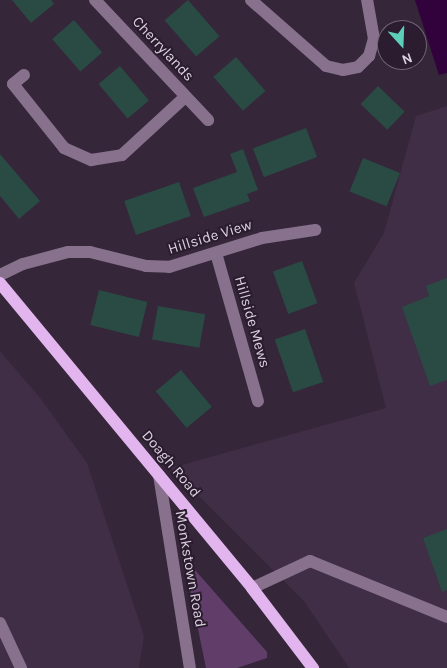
<!DOCTYPE html>
<style>
body{margin:0}
#map{position:relative;width:447px;height:668px;overflow:hidden;background:#352639;font-family:Karla,sans-serif}
div>[style]{position:absolute}
[style*='--x']{left:calc(var(--x)*1px);top:calc(var(--y)*1px);width:calc(var(--w)*1px);rotate:calc(var(--a)*1deg)}
.built>*{inset:0;background:#402d46}
.green>*{inset:0;background:#603e69}
.water>*{inset:0;background:#32023d}
.building>*{inset:0;background:#2a4a44;transform-origin:0 0}
.minor>*{height:12px;margin:-6px;padding:0 6px;transform-origin:6px;border-radius:6px;background:#87718d}
.major>*{height:12px;margin:-6px;padding:0 6px;transform-origin:6px;border-radius:6px;background:#e2b5ee}
span{translate:-50% -50%;white-space:nowrap;text-align:center;line-height:1.15;-webkit-text-stroke:4px #2b1c2f;paint-order:stroke}
.street-label{font-size:15px;color:#dbd1de}
.north{position:absolute;left:377px;top:20px;width:50px;height:50px;box-sizing:border-box;background:#2b1c2f;border:1px solid #716475;border-radius:50%;rotate:160deg;font-size:14px;font-weight:700;line-height:20px;text-align:center;color:#dbd1de}
.north::after{content:'';display:block;margin:auto;width:18px;height:22px;background:#5cceba;clip-path:polygon(50% 0,100% 100%,50% 72%,0 100%)}
</style>
<div id="map">
<div class="built">
<div style="clip-path:polygon(447px 106px,447px 668px,349px 668px,304px 601px,171px 468px,386px 408px,354px 283px,384px 233px,416px 116px)"></div>
<div style="clip-path:polygon(0 351px,41px 399px,87px 463px,144px 636px,139px 668px,0 668px)"></div>
</div>
<div class="green">
<div style="clip-path:polygon(195px 570px,267px 652px,267px 658px,237px 668px,206px 668px,187px 575px,190px 571px)"></div>
</div>
<div class="water">
<div style="clip-path:polygon(415px 0,447px 0,447px 73px,439px 75px)"></div>
</div>
<div class="building">
<div style="clip-path:polygon(12px 0,51px 0,54px 4px,31px 23px)"></div>
<div style="left:188px;top:0;width:48px;height:31px;rotate:49deg"></div>
<div style="left:74px;top:20px;width:43px;height:29px;rotate:49deg"></div>
<div style="left:236px;top:57px;width:45px;height:30px;rotate:49deg"></div>
<div style="left:120px;top:66px;width:45px;height:28px;rotate:50deg"></div>
<div style="left:378px;top:86px;width:37px;height:25px;rotate:44deg"></div>
<div style="left:306px;top:128px;width:31px;height:57px;rotate:69deg"></div>
<div style="clip-path:polygon(243px 149px,258px 190px,247px 194px,250px 201px,204px 217px,193px 188px,237px 172px,230px 154px)"></div>
<div style="clip-path:polygon(0 154px,40px 201px,19px 219px,0 196px)"></div>
<div style="left:363px;top:158px;width:40px;height:36px;rotate:22deg"></div>
<div style="left:179px;top:182px;width:36px;height:58px;rotate:71deg"></div>
<div style="left:302px;top:261px;width:45px;height:31px;rotate:70deg"></div>
<div style="clip-path:polygon(447px 278px,447px 380px,430px 386px,402px 307px,429px 296px,426px 286px)"></div>
<div style="left:99px;top:290px;width:50px;height:36px;rotate:14deg"></div>
<div style="left:158px;top:306px;width:48px;height:34px;rotate:10deg"></div>
<div style="left:305px;top:329px;width:56px;height:32px;rotate:71deg"></div>
<div style="left:181px;top:370px;width:48px;height:33px;rotate:50deg"></div>
<div style="clip-path:polygon(447px 529px,447px 590px,442px 592px,423px 538px)"></div>
</div>
<div class="minor">
<div style="--x:95;--y:0;--w:165;--a:46.7"></div>
<div style="--x:251;--y:0;--w:100;--a:41.3"></div>
<div style="--x:326;--y:66;--w:17;--a:13"></div>
<div style="--x:343;--y:70;--w:15;--a:-11"></div>
<div style="--x:358;--y:67;--w:16;--a:-45"></div>
<div style="--x:369;--y:56;--w:18;--a:-74"></div>
<div style="--x:374;--y:39;--w:40;--a:-100"></div>
<div style="--x:24;--y:75;--w:14;--a:141"></div>
<div style="--x:13;--y:84;--w:82;--a:51.4"></div>
<div style="--x:64;--y:148;--w:30;--a:24"></div>
<div style="--x:91;--y:160;--w:31;--a:-9"></div>
<div style="--x:122;--y:155;--w:86;--a:-42.6"></div>
<div style="--x:216;--y:253;--w:154;--a:74.2"></div>
<div style="--x:0;--y:275;--w:25;--a:-26"></div>
<div style="--x:23;--y:264;--w:47;--a:-14.9"></div>
<div style="--x:68;--y:252;--w:22;--a:0"></div>
<div style="--x:90;--y:252;--w:58;--a:14"></div>
<div style="--x:146;--y:266;--w:23;--a:2"></div>
<div style="--x:169;--y:267;--w:97;--a:-17.3"></div>
<div style="--x:262;--y:238;--w:54;--a:-8.6"></div>
<div style="--x:159;--y:475;--w:195;--a:80.9"></div>
<div style="--x:252;--y:588;--w:64;--a:-25"></div>
<div style="--x:310;--y:561;--w:148;--a:22.2"></div>
<div style="--x:0;--y:623;--w:50;--a:65"></div>
</div>
<div class="major">
<div style="--x:0;--y:283;--w:396;--a:50.4"></div>
<div style="--x:252;--y:588;--w:101;--a:52.7"></div>
</div>
<div class="street-label">
<span style="left:163px;top:49px;rotate:47deg">Cherrylands</span>
<span style="left:210px;top:237px;rotate:-17deg">Hillside View</span>
<span style="left:252px;top:322px;rotate:74deg">Hillside Mews</span>
<span style="left:171px;top:464px;rotate:50deg">Doagh Road</span>
<span style="left:190px;top:569px;rotate:80deg">Monkstown Road</span>
</div>
<div class="north">N</div>
</div>
